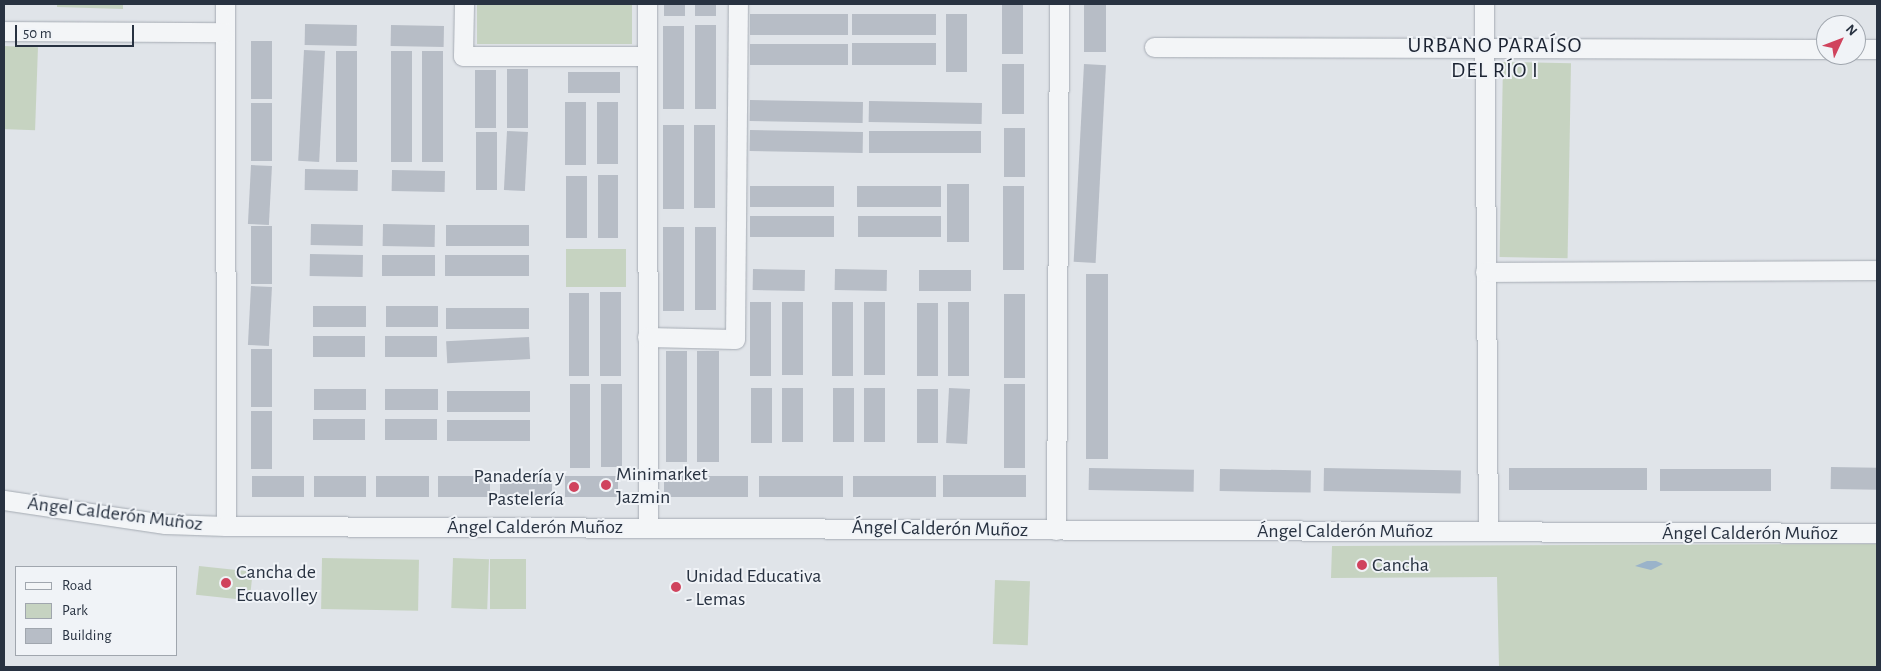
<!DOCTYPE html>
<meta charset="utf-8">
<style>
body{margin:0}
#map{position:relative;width:1881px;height:671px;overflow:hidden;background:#e0e4e9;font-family:"Alegreya Sans",sans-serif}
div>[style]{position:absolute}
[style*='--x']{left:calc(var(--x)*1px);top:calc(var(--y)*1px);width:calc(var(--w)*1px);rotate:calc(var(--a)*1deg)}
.green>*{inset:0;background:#c6d3c1;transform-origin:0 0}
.water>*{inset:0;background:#9ab3ca}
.building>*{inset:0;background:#b7bdc6;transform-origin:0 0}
.roads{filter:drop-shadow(0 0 1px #a5abb3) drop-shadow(0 0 1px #a5abb3)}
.minor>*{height:19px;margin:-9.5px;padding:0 9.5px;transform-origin:9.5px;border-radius:9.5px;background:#f3f5f7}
.dots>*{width:14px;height:14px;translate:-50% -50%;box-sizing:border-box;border:2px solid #f0f3f7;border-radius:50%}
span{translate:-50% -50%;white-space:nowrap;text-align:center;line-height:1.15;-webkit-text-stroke:4px #f0f3f7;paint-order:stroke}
.poi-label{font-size:20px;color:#283241}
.left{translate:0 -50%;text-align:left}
.right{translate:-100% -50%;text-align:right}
.street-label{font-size:20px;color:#283241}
.quarter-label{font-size:22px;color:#1b2332;letter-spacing:1px}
.frame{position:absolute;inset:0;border:5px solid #283241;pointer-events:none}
.legend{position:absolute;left:15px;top:566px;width:162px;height:90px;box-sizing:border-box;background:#f0f3f7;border:1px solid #a0a6ae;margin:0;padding:6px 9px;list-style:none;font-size:15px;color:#283241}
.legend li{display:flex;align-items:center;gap:10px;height:25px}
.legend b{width:25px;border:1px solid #a0a6ae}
.north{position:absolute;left:1816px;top:15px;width:50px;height:50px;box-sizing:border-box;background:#f0f3f7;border:1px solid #a0a6ae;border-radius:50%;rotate:47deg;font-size:14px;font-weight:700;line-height:20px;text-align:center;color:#283241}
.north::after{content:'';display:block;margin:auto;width:18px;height:22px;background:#d0435d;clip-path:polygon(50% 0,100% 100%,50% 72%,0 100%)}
.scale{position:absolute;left:15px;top:25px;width:119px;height:22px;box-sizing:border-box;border:2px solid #283241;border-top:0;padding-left:6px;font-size:15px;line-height:18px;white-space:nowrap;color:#283241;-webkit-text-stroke:4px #f0f3f7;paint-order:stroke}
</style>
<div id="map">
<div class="green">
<div style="clip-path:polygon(57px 4px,123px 4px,123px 9px,57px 7px)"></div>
<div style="left:477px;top:4px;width:155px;height:40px"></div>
<div style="left:4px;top:46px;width:34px;height:83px;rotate:2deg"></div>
<div style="left:1503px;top:62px;width:68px;height:195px;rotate:1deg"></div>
<div style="left:566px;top:249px;width:60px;height:38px"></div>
<div style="clip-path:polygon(1877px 544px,1877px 667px,1499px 667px,1497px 577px,1331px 578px,1332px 546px)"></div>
<div style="left:322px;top:558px;width:97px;height:51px;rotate:1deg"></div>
<div style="left:453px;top:558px;width:36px;height:50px;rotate:2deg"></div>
<div style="left:490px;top:559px;width:36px;height:50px"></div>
<div style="left:199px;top:566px;width:54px;height:29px;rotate:6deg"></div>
<div style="left:995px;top:580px;width:35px;height:64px;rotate:2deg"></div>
</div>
<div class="water">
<div style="clip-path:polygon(1647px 561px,1656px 561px,1663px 564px,1651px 570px,1635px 566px)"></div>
</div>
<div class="building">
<div style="left:664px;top:4px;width:21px;height:12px"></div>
<div style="left:695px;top:4px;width:21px;height:12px"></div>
<div style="left:1002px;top:4px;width:21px;height:50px"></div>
<div style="left:1084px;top:4px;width:22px;height:48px"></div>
<div style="left:848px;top:14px;width:21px;height:98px;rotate:90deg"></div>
<div style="left:852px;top:14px;width:84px;height:21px"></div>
<div style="left:946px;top:14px;width:21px;height:58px"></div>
<div style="left:305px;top:24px;width:52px;height:21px;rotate:1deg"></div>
<div style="left:391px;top:25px;width:53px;height:21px;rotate:1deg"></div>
<div style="left:716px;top:25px;width:84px;height:21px;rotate:90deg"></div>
<div style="left:663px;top:26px;width:21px;height:83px"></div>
<div style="left:251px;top:41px;width:21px;height:58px"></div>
<div style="left:936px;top:43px;width:22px;height:84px;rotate:90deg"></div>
<div style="left:848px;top:44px;width:21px;height:98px;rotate:90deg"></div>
<div style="left:304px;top:50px;width:21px;height:111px;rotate:3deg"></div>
<div style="left:336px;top:51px;width:21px;height:111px"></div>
<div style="left:391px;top:51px;width:21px;height:111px"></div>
<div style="left:422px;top:51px;width:21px;height:111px"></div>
<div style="left:1002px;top:64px;width:22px;height:50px"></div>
<div style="left:1084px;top:64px;width:22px;height:198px;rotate:3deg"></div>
<div style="left:507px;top:69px;width:21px;height:59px"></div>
<div style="left:475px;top:70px;width:21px;height:58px"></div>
<div style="left:568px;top:72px;width:52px;height:21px"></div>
<div style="left:750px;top:100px;width:113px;height:21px;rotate:1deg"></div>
<div style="left:869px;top:101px;width:113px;height:21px;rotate:1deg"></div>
<div style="left:565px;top:102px;width:21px;height:63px"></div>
<div style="left:597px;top:102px;width:21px;height:62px"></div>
<div style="left:251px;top:103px;width:21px;height:58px"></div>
<div style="left:663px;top:125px;width:21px;height:84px"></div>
<div style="left:694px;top:125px;width:21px;height:83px"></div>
<div style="left:1004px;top:128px;width:21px;height:49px"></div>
<div style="left:750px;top:130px;width:113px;height:21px;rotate:1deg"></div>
<div style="left:507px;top:131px;width:21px;height:59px;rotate:3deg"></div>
<div style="left:869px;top:131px;width:112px;height:22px"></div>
<div style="left:476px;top:132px;width:21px;height:58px"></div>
<div style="left:251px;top:165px;width:21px;height:59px;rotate:3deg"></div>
<div style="left:305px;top:169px;width:53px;height:21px;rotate:1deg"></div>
<div style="left:392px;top:170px;width:53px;height:21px;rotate:1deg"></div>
<div style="left:598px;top:175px;width:20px;height:63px"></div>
<div style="left:566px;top:176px;width:21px;height:62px"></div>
<div style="left:947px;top:184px;width:22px;height:58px"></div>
<div style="left:750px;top:186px;width:84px;height:21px"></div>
<div style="left:941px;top:186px;width:21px;height:84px;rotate:90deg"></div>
<div style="left:1003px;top:186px;width:21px;height:84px"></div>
<div style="left:750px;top:216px;width:84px;height:21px"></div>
<div style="left:941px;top:216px;width:21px;height:83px;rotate:90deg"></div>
<div style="left:311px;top:224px;width:52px;height:21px;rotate:1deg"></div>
<div style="left:383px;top:224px;width:52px;height:22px;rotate:1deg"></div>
<div style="left:446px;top:225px;width:83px;height:21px"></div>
<div style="left:251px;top:226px;width:21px;height:58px"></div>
<div style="left:663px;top:227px;width:21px;height:84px"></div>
<div style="left:695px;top:227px;width:21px;height:83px"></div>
<div style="left:310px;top:254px;width:53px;height:22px;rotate:1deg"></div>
<div style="left:382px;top:255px;width:53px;height:21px"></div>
<div style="left:445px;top:255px;width:84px;height:21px"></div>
<div style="left:753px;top:269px;width:52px;height:21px;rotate:1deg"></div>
<div style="left:835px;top:269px;width:52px;height:21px;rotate:1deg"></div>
<div style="left:919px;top:270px;width:52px;height:21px"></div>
<div style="left:1086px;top:274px;width:22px;height:185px"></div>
<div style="left:251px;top:286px;width:21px;height:59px;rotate:3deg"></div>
<div style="left:600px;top:292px;width:21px;height:84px"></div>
<div style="left:569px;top:293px;width:20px;height:83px"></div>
<div style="left:1004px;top:294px;width:21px;height:84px"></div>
<div style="left:750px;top:302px;width:21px;height:74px"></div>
<div style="left:782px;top:302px;width:21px;height:73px"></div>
<div style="left:832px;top:302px;width:21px;height:74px"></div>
<div style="left:864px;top:302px;width:21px;height:73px"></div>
<div style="left:948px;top:302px;width:21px;height:74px"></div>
<div style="left:917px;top:303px;width:21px;height:73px"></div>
<div style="left:313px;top:306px;width:53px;height:21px"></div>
<div style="left:386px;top:306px;width:52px;height:21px"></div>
<div style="left:446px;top:308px;width:83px;height:21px"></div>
<div style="left:313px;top:336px;width:52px;height:21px"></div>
<div style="left:385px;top:336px;width:52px;height:21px"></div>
<div style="left:529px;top:337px;width:22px;height:83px;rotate:87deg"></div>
<div style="left:251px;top:349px;width:21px;height:58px"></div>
<div style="left:666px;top:351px;width:21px;height:111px"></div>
<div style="left:697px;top:351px;width:22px;height:111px"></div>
<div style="left:570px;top:384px;width:20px;height:84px"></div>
<div style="left:601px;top:384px;width:21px;height:83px"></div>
<div style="left:1004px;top:384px;width:21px;height:84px"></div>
<div style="left:772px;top:388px;width:55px;height:21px;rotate:90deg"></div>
<div style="left:782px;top:388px;width:21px;height:54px"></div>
<div style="left:833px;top:388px;width:21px;height:54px"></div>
<div style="left:864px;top:388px;width:21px;height:54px"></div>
<div style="left:949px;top:388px;width:21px;height:55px;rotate:3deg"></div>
<div style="left:314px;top:389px;width:52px;height:21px"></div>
<div style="left:385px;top:389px;width:53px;height:21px"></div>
<div style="left:917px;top:389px;width:21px;height:54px"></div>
<div style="left:447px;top:391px;width:83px;height:21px"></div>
<div style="left:251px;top:411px;width:21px;height:58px"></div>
<div style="left:313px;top:419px;width:52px;height:21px"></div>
<div style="left:385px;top:419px;width:52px;height:21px"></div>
<div style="left:530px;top:420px;width:21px;height:83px;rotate:90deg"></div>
<div style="left:1831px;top:467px;width:46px;height:22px;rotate:1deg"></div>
<div style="left:1089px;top:468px;width:105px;height:22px;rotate:1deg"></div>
<div style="left:1324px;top:468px;width:137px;height:23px;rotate:1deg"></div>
<div style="left:1509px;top:468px;width:138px;height:22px"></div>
<div style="left:1220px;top:469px;width:91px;height:22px;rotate:1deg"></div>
<div style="left:1660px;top:469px;width:111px;height:22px"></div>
<div style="left:1026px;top:475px;width:22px;height:83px;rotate:90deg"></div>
<div style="left:252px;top:476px;width:52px;height:21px"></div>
<div style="left:314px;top:476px;width:52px;height:21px"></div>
<div style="left:376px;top:476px;width:53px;height:21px"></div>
<div style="left:438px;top:476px;width:52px;height:21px"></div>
<div style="left:500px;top:476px;width:52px;height:21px"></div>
<div style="left:565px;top:476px;width:53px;height:21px"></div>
<div style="left:664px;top:476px;width:84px;height:21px"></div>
<div style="left:759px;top:476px;width:84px;height:21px"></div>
<div style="left:853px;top:476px;width:83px;height:21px"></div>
</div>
<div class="roads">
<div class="minor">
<div style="--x:225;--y:4;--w:522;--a:89.89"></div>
<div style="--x:464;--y:4;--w:52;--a:91.1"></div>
<div style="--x:463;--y:56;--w:184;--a:0"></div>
<div style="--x:647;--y:4;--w:523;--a:89.89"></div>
<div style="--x:1484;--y:4;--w:527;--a:89.57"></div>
<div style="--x:4;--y:31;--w:220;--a:0.3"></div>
<div style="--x:1154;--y:47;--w:672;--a:0.17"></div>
<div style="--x:1856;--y:49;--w:21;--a:0"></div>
<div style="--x:1485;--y:272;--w:392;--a:-0.3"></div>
<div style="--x:647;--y:337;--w:88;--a:1.3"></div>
<div style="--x:735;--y:339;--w:335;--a:-89.5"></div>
<div style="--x:4;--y:500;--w:163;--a:8.5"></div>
<div style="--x:165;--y:524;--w:61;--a:1.9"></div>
<div style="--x:226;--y:526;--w:1651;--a:0.24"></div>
<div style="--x:1056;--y:530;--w:526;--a:-89.67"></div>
</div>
</div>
<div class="dots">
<div style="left:606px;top:485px;background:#d0435d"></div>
<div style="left:574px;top:487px;background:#d0435d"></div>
<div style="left:1362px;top:565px;background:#d0435d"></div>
<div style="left:226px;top:583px;background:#d0435d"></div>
<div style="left:676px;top:587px;background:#d0435d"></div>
</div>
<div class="poi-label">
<span class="left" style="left:616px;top:486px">Minimarket<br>Jazmin</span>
<span class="right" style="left:564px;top:488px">Panadería y<br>Pastelería</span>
<span class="left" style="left:1372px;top:565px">Cancha</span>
<span class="left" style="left:236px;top:584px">Cancha de<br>Ecuavolley</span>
<span class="left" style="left:686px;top:588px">Unidad Educativa<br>- Lemas</span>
</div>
<div class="street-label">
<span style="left:115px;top:514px;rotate:7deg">Ángel Calderón Muñoz</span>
<span style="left:535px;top:527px">Ángel Calderón Muñoz</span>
<span style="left:940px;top:529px;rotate:1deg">Ángel Calderón Muñoz</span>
<span style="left:1345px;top:531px">Ángel Calderón Muñoz</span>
<span style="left:1750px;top:533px">Ángel Calderón Muñoz</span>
</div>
<div class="quarter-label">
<span style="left:1495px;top:58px">URBANO PARAÍSO<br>DEL RÍO I</span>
</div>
<div class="frame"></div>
<ul class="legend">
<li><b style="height:6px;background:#f3f5f7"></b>Road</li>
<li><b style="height:14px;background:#c6d3c1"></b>Park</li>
<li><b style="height:14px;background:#b7bdc6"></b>Building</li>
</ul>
<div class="north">N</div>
<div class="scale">50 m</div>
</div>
